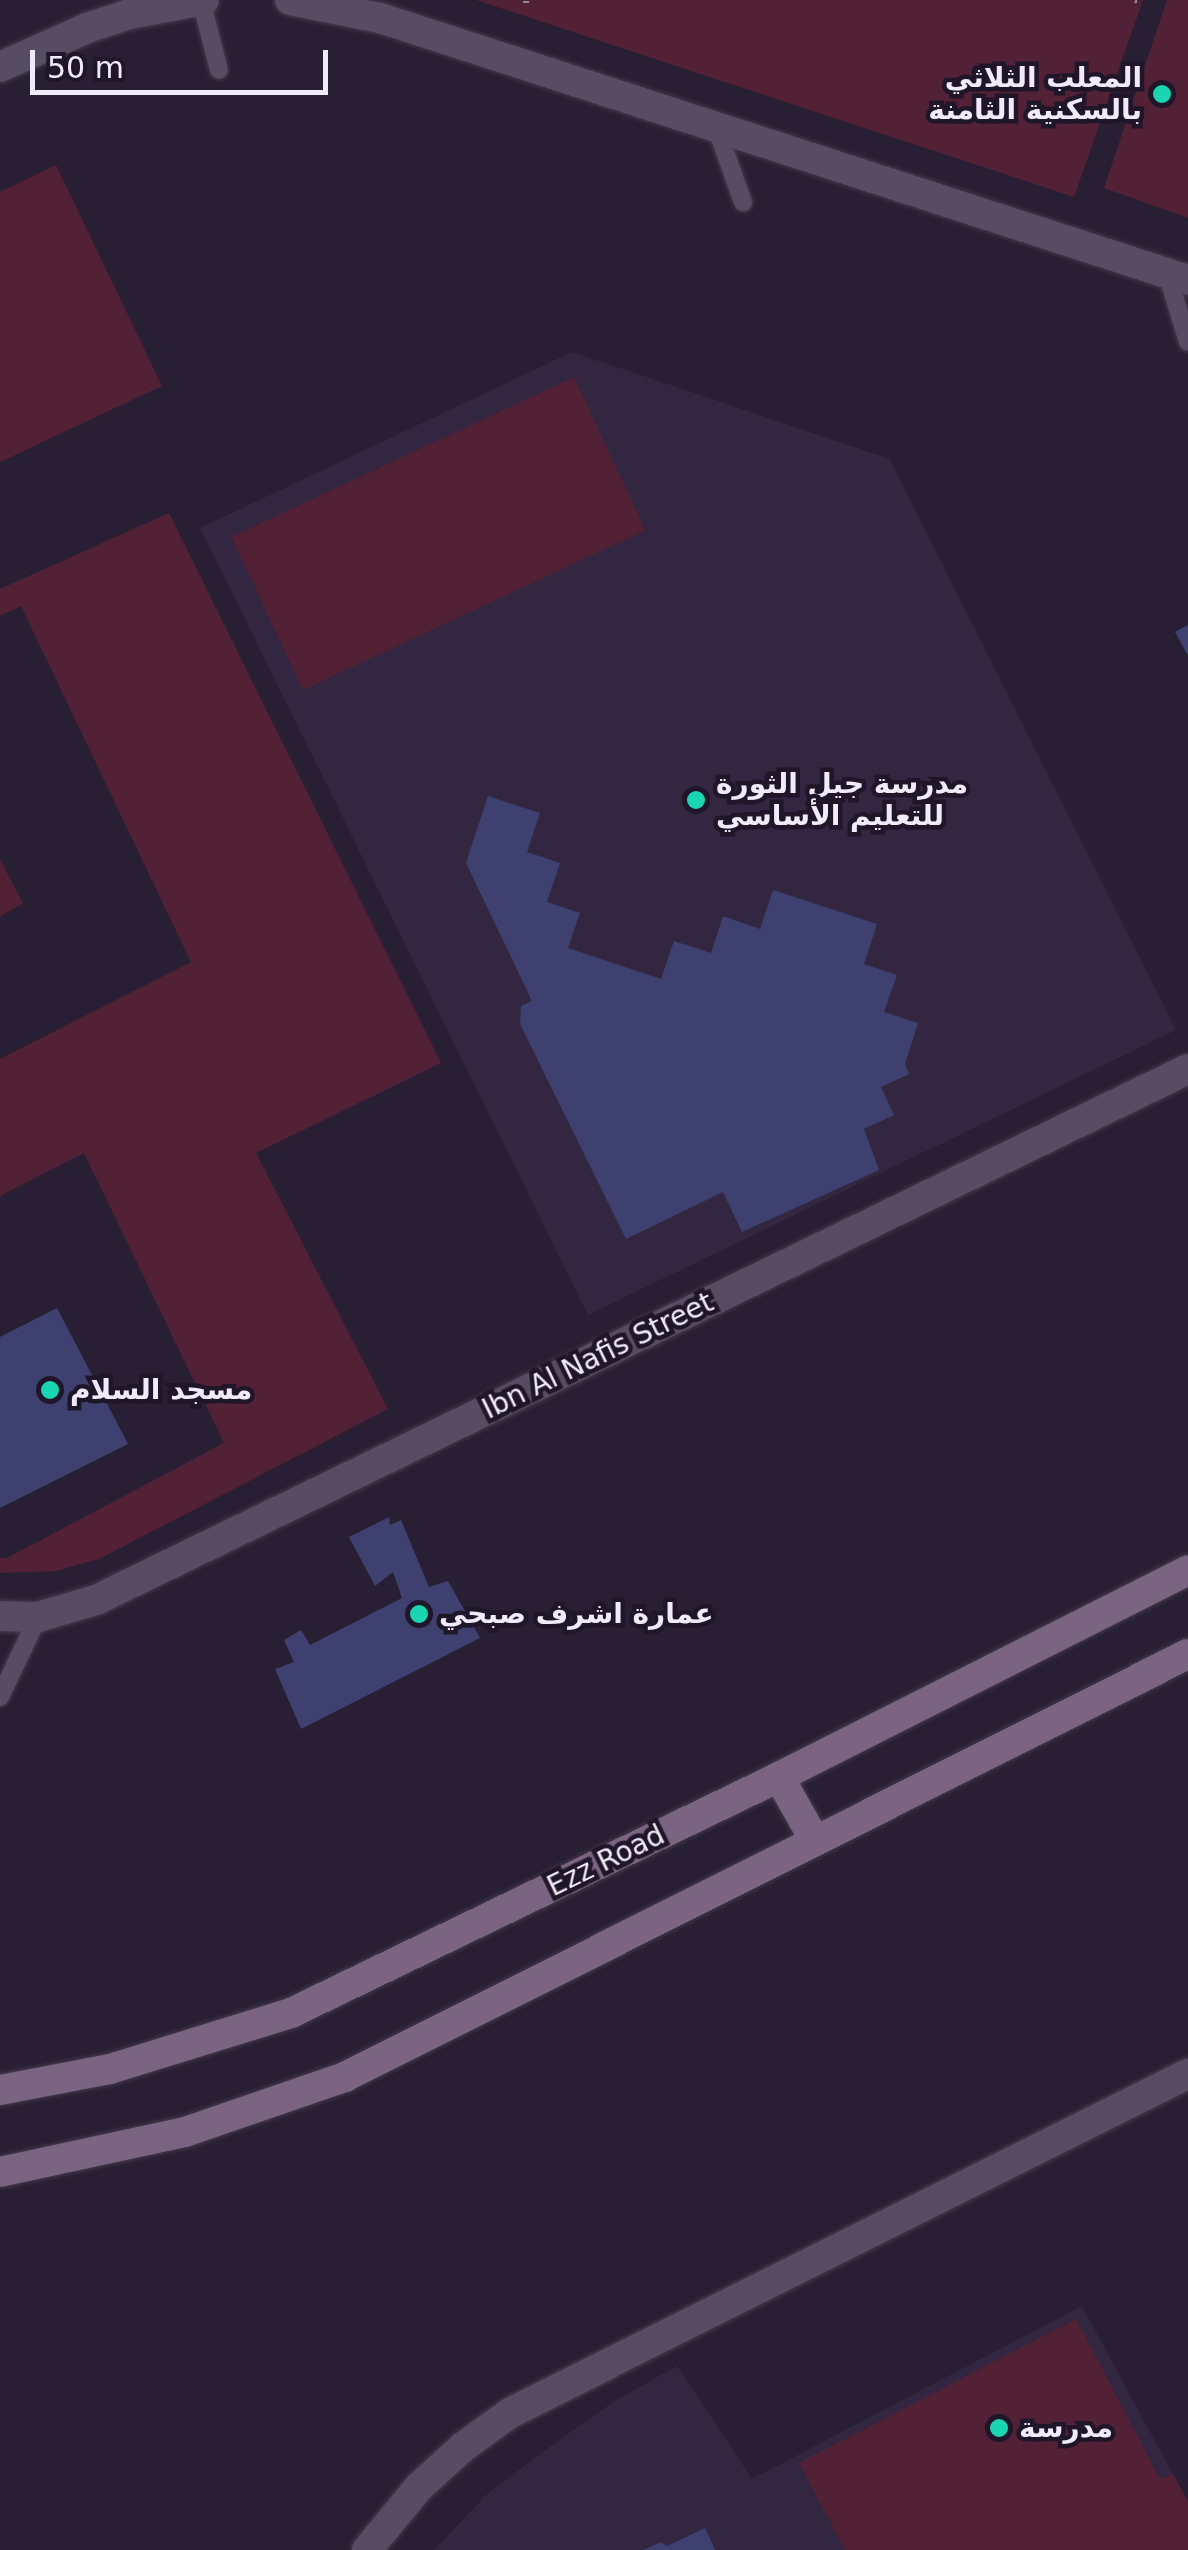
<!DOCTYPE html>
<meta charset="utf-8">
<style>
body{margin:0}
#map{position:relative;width:1188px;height:2550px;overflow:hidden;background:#291f34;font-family:"DejaVu Sans","Noto Sans Arabic",sans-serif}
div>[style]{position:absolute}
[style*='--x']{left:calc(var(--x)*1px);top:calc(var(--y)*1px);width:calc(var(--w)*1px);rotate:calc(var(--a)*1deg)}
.built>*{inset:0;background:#332640}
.green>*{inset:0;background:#532135;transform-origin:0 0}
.building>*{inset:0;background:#3e4170}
.path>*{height:6px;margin-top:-3px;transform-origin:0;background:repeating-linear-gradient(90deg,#928a9c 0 2.5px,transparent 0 10.5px)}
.roads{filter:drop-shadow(0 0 2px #433a4c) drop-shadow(0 0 2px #433a4c)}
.lane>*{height:18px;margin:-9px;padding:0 9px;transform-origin:9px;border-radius:9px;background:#564c63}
.street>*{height:30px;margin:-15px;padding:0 15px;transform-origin:15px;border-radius:15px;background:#564c63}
.secondary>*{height:30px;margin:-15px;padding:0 15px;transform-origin:15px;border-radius:15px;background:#7b6382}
.dots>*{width:28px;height:28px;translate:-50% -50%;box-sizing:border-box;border:5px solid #1f1629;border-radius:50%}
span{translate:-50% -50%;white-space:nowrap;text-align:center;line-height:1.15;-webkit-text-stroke:9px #1f1629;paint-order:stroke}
.poi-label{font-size:28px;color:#f1eaf9;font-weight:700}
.right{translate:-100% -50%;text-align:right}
.left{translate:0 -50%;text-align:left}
.street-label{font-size:28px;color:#f1eaf9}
.scale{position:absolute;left:30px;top:50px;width:298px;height:45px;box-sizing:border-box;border:5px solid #f1eaf9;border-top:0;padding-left:12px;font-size:30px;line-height:35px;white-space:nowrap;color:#f1eaf9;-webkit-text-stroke:8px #1f1629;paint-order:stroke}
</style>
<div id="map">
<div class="built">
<div style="clip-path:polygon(572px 352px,890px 459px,1176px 1030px,588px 1315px,200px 528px)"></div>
<div style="clip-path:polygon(1082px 2306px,1188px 2502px,1188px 2550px,434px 2550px,486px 2495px,540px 2454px,613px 2402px,677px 2366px,752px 2479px)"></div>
</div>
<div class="green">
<div style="clip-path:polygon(476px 0,1143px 0,1074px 197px)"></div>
<div style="clip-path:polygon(1167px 0,1188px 0,1188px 218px,1104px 188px)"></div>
<div style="clip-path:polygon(56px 165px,162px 386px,0 462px,0 192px)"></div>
<div style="left:574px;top:377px;width:169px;height:378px;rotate:65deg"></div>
<div style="clip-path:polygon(169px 513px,441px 1063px,256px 1153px,388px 1409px,99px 1559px,56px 1571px,0 1573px,0 1558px,7px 1558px,224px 1443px,84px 1153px,0 1196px,0 1059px,191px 962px,21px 606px,0 616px,0 589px)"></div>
<div style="clip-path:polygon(0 859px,23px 904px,0 916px)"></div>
<div style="clip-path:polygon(1076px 2319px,1160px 2479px,1173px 2474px,1188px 2502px,1188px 2550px,845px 2550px,799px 2463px)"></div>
</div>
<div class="building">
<div style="clip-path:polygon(1188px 625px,1188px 656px,1175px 632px)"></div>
<div style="clip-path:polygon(488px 796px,540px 813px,527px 852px,560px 863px,547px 902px,580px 913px,568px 948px,661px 979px,674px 941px,711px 953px,723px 916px,760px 929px,773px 890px,877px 924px,864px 964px,897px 975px,884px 1012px,918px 1023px,905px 1064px,909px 1074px,881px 1087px,894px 1115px,864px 1129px,879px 1170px,742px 1232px,723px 1192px,626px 1239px,520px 1024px,521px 1006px,532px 1001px,466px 863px)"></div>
<div style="clip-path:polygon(57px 1308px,128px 1444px,0 1508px,0 1337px)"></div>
<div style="clip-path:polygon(389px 1517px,390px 1525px,401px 1520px,429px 1587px,448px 1581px,480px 1638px,301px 1729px,275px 1669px,294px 1662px,284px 1640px,301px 1630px,310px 1645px,402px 1598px,393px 1572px,375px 1586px,349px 1537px)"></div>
<div style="clip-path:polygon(705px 2528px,715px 2550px,643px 2550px,661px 2542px,667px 2546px)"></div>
</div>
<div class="path">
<div style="--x:1135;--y:0;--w:6;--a:18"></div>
<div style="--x:526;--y:3;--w:3;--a:-90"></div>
</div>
<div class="roads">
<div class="lane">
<div style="--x:201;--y:0;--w:72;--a:75.6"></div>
<div style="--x:716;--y:127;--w:80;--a:70.2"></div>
<div style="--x:1167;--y:273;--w:72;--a:73.1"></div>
<div style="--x:0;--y:1697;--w:89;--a:-64.6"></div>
</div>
<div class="street">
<div style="--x:290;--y:0;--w:92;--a:11.3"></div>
<div style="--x:380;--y:18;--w:849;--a:17.97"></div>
<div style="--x:0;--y:67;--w:95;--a:-24.1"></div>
<div style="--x:87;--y:28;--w:45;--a:-18"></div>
<div style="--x:130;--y:14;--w:75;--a:-10.7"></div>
<div style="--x:0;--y:1616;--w:38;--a:2"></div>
<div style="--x:38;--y:1617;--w:60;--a:-16.3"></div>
<div style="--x:96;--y:1600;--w:1214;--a:-25.93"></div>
<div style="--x:367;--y:2550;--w:82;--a:-50.5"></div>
<div style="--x:419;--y:2487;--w:59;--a:-42.3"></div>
<div style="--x:463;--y:2447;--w:58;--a:-35.9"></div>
<div style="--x:510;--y:2413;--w:758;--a:-26.57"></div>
</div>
<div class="secondary">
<div style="--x:779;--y:1777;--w:73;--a:60.6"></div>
<div style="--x:0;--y:2090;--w:112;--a:-10.8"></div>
<div style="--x:110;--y:2069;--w:189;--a:-17.2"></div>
<div style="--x:291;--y:2013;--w:542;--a:-25.81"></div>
<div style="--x:779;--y:1777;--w:458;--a:-26.8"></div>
<div style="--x:0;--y:2172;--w:189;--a:-12.2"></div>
<div style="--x:185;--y:2132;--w:169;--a:-19"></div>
<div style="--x:345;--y:2077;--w:943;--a:-26.65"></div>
</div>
</div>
<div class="dots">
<div style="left:1162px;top:94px;background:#1ad5b2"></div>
<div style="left:696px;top:800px;background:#1ad5b2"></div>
<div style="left:50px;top:1390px;background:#1ad5b2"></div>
<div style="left:419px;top:1614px;background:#1ad5b2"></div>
<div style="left:999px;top:2428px;background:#1ad5b2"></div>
</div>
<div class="poi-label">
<span class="right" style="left:1142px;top:94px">المعلب الثلاثي<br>بالسكنية الثامنة</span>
<span class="left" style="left:716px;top:800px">مدرسة جيل الثورة<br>للتعليم الأساسي</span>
<span class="left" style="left:70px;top:1390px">مسجد السلام</span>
<span class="left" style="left:439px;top:1614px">عمارة اشرف صبحي</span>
<span class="left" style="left:1019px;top:2428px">مدرسة</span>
</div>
<div class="street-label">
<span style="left:598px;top:1356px;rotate:-26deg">Ibn Al Nafis Street</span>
<span style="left:606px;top:1861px;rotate:-26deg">Ezz Road</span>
</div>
<div class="scale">50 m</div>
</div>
